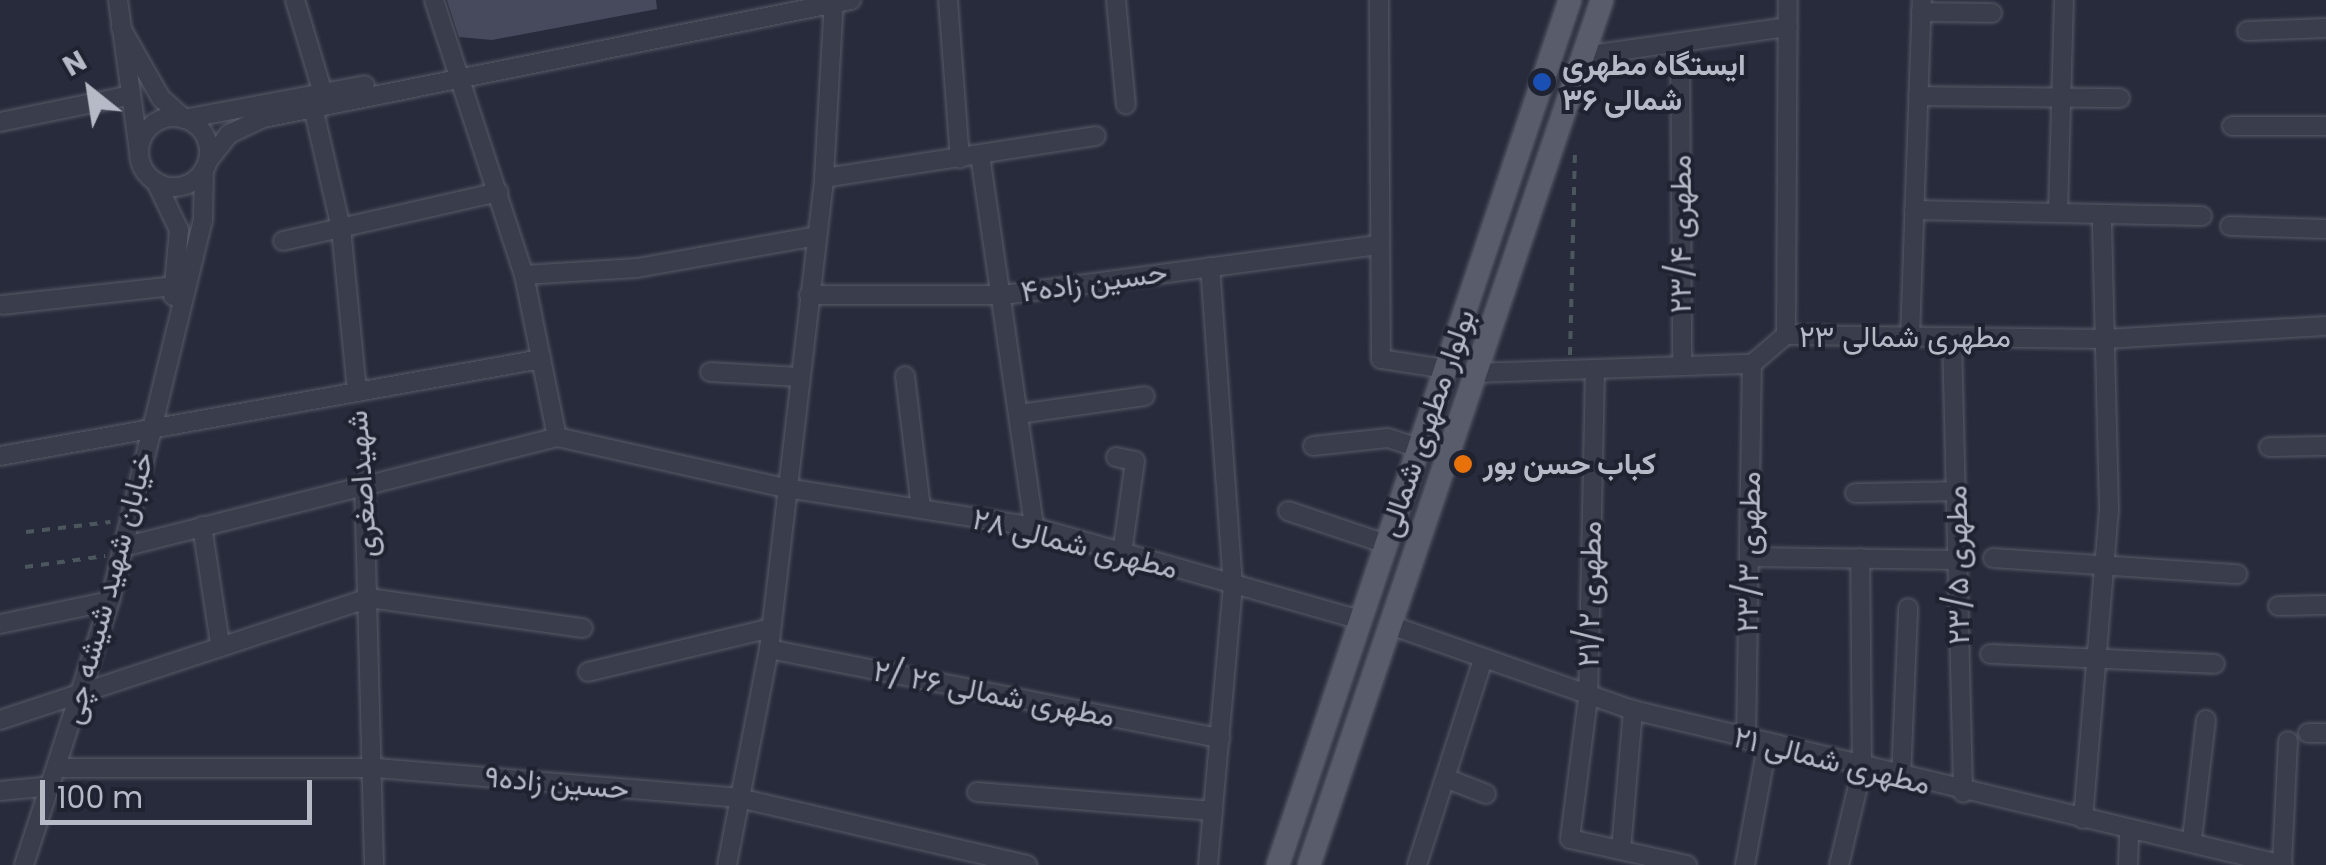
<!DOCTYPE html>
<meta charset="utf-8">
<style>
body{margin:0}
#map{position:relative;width:2326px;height:865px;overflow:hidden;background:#272b3b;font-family:Poppins,Vazirmatn,sans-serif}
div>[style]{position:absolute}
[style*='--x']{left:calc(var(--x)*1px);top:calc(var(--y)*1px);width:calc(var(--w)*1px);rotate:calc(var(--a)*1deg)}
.building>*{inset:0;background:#474a5c}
.path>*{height:4px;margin-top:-2px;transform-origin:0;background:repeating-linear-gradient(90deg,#4b575d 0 8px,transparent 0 16px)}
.roads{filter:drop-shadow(0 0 2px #585b69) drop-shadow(0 0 2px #585b69)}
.minor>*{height:18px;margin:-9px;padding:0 9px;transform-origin:9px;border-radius:9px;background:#3a3d4b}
.minor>.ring{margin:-9px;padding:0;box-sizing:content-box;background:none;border:18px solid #3a3d4b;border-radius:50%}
.major>*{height:22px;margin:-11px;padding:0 11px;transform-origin:11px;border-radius:11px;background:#595c6b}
.dots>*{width:28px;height:28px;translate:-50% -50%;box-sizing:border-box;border:5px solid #1f2230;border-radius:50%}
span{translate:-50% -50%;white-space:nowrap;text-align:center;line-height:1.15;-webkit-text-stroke:8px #1f2230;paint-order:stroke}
.poi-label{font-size:30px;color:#b6b9c6;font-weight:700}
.left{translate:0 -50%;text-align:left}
.street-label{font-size:30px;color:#b6b9c6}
.north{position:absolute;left:40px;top:40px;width:100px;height:100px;-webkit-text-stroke:8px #1f2230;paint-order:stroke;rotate:330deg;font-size:28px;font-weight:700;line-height:40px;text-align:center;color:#b6b9c6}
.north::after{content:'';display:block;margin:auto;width:35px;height:45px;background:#b6b9c6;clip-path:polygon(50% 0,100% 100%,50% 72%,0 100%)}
.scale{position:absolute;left:40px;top:780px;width:272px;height:45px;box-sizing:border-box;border:5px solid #b6b9c6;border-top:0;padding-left:12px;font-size:30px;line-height:35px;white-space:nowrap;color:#b6b9c6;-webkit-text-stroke:8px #1f2230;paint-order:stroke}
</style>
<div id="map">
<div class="building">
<div style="clip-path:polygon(447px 0,656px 0,657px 9px,492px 40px,459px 37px)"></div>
</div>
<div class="path">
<div style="--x:1570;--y:355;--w:205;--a:-88.6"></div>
<div style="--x:358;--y:411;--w:56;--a:84.9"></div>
<div style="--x:26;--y:532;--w:85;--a:-6.8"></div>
<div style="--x:25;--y:567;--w:81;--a:-7.8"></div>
</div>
<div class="roads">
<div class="minor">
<div style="--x:118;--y:0;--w:152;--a:82.1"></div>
<div style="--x:295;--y:0;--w:94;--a:73.3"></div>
<div style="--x:434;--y:0;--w:289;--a:71.9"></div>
<div style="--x:524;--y:275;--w:165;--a:78.5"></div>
<div style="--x:948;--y:0;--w:159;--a:85.7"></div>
<div style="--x:1116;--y:0;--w:105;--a:84.6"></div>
<div style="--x:1379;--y:0;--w:359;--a:89.7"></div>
<div style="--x:1381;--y:359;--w:65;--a:8.9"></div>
<div style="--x:1921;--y:12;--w:71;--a:0.8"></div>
<div style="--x:121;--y:28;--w:81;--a:60.3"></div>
<div style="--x:161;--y:98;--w:31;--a:42"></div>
<div style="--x:184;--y:119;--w:184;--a:-10.6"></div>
<div style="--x:2247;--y:31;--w:79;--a:-2.2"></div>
<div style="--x:1680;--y:42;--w:324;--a:89.6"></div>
<div style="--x:1583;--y:56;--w:207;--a:-8.1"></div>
<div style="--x:1918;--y:96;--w:202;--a:0.6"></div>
<div style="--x:313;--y:107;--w:124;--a:77"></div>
<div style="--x:341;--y:228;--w:164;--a:84.4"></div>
<div class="ring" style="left:139px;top:117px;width:52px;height:52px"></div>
<div style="--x:0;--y:122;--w:130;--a:-11.6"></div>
<div style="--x:2232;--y:126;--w:94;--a:0"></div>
<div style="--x:980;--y:155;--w:376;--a:81.7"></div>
<div style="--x:208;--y:161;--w:34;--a:-52"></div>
<div style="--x:229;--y:134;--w:38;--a:-25"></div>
<div style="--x:264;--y:118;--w:599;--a:-11.37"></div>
<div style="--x:824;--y:178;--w:275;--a:-8.8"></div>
<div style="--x:156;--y:182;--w:53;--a:64.4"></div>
<div style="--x:179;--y:230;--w:66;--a:95.2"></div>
<div style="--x:1914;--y:210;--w:288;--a:1.2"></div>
<div style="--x:2058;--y:213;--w:213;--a:-88.4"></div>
<div style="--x:2230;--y:226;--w:96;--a:1.8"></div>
<div style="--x:283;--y:241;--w:221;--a:-12.8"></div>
<div style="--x:524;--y:275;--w:113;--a:-3.5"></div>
<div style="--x:637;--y:268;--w:182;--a:-10.1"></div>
<div style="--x:809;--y:295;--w:194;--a:0"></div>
<div style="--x:1003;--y:295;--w:378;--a:-7.6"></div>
<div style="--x:2;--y:305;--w:174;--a:-6.3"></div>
<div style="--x:1786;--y:335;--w:335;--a:-89.7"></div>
<div style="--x:1910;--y:337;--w:337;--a:-88"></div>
<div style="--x:1952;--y:338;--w:455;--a:88.6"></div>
<div style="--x:1595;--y:369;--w:329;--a:91.2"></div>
<div style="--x:1588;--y:698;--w:142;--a:97.3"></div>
<div style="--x:1570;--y:839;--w:120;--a:12.5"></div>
<div style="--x:710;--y:372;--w:89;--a:3.2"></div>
<div style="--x:1475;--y:373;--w:277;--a:-1.9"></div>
<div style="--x:1752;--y:364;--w:45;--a:-40.5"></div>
<div style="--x:1786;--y:335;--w:319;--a:0.7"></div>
<div style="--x:2105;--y:339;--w:221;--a:-3.4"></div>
<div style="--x:905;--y:376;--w:133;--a:83.1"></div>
<div style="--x:1019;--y:414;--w:127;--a:-8.1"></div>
<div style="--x:1313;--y:446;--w:75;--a:-6.1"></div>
<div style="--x:1388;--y:438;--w:33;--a:18"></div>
<div style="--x:2269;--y:447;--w:57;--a:-1"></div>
<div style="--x:0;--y:456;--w:550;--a:-10.16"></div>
<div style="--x:1116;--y:457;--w:19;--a:12"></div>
<div style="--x:1135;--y:461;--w:94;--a:98"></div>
<div style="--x:364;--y:481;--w:384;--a:88.5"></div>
<div style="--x:1855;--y:493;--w:101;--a:-1.1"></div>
<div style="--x:1288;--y:511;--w:103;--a:18.6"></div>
<div style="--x:202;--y:526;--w:119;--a:81.3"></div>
<div style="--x:123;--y:547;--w:448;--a:-14.2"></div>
<div style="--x:557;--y:437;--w:235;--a:12.6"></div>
<div style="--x:786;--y:488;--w:251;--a:8.9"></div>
<div style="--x:1034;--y:527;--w:340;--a:15.9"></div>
<div style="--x:1749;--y:557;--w:208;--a:0.8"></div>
<div style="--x:1993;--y:558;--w:245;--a:3.8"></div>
<div style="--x:2278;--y:606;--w:48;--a:-1.2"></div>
<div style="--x:0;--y:624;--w:112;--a:-11.8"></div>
<div style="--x:1390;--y:625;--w:257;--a:19.3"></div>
<div style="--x:1633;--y:710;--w:668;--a:13.41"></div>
<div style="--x:769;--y:649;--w:460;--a:11.2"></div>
<div style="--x:1990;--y:654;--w:225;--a:2.5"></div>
<div style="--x:588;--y:672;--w:188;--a:-13.5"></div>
<div style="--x:0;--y:720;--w:389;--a:-18.3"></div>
<div style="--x:369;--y:598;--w:216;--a:8"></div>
<div style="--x:2308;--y:733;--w:18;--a:0"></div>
<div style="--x:1746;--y:740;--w:376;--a:-89.1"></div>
<div style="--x:58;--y:768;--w:318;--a:0"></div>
<div style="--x:376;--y:768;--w:364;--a:4.7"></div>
<div style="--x:739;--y:798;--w:296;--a:13.1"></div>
<div style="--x:1445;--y:778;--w:44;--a:21.3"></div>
<div style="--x:1901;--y:778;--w:170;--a:-87.6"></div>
<div style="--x:0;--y:791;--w:52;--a:-5.5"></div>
<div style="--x:977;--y:792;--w:237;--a:4.6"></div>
<div style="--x:2083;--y:819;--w:310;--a:-85.2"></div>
<div style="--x:2109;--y:510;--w:296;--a:-91.4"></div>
<div style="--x:2192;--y:839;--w:120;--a:-83.3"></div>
<div style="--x:1621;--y:850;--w:141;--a:-85.1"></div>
<div style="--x:2282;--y:864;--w:123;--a:-87.2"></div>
<div style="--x:24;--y:865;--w:278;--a:-72"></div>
<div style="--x:110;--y:601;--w:392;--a:-76.3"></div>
<div style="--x:203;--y:220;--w:50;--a:-88.9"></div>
<div style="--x:727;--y:865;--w:220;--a:-79"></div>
<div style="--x:769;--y:649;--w:474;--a:-83.3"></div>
<div style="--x:824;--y:178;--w:178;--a:-86.8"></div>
<div style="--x:1208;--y:865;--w:280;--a:-84.9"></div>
<div style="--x:1233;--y:586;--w:320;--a:-94.1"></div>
<div style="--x:1417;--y:865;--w:216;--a:-72.2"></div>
<div style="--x:1745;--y:865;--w:121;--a:-79.5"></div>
<div style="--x:1839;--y:865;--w:99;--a:-76.5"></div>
<div style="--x:1862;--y:769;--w:211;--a:-90.5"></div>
<div style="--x:2128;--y:865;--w:36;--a:-88"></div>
</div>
<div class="major">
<div style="--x:1278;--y:865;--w:913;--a:-71.35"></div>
<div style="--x:1309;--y:865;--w:913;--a:-71.29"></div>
</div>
</div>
<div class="dots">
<div style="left:1542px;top:82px;background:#1a4fb4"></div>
<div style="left:1463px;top:464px;background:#e8710a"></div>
</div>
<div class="poi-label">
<span class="left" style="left:1562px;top:82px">ایستگاه مطهری<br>شمالی ۳۶</span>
<span class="left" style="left:1483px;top:464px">كباب حسن بور</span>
</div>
<div class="street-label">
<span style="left:1681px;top:234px;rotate:-90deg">مطهری ۲۳/۴</span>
<span style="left:1094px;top:282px;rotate:-8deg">حسین زاده۴</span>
<span style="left:1905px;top:337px">مطهری شمالی ۲۳</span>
<span style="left:1427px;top:423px;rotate:-71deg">بولوار مطهری شمالی</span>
<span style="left:362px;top:484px;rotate:-94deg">شهیداصغری</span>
<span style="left:1075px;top:544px;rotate:14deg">مطهری شمالی ۲۸</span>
<span style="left:1749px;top:552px;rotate:-89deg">مطهری ۲۳/۳</span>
<span style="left:1958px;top:565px;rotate:-91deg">مطهری ۲۳/۵</span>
<span style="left:108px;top:588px;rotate:-75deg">خیابان شهید شیشه چی</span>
<span style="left:1590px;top:594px;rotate:-89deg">مطهری ۲۱/۲</span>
<span style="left:994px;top:694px;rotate:11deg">مطهری شمالی ۲۶ /۲</span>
<span style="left:1832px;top:761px;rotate:14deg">مطهری شمالی ۲۱</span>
<span style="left:557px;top:783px;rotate:5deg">حسین زاده۹</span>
</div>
<div class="north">N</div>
<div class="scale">100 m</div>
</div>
